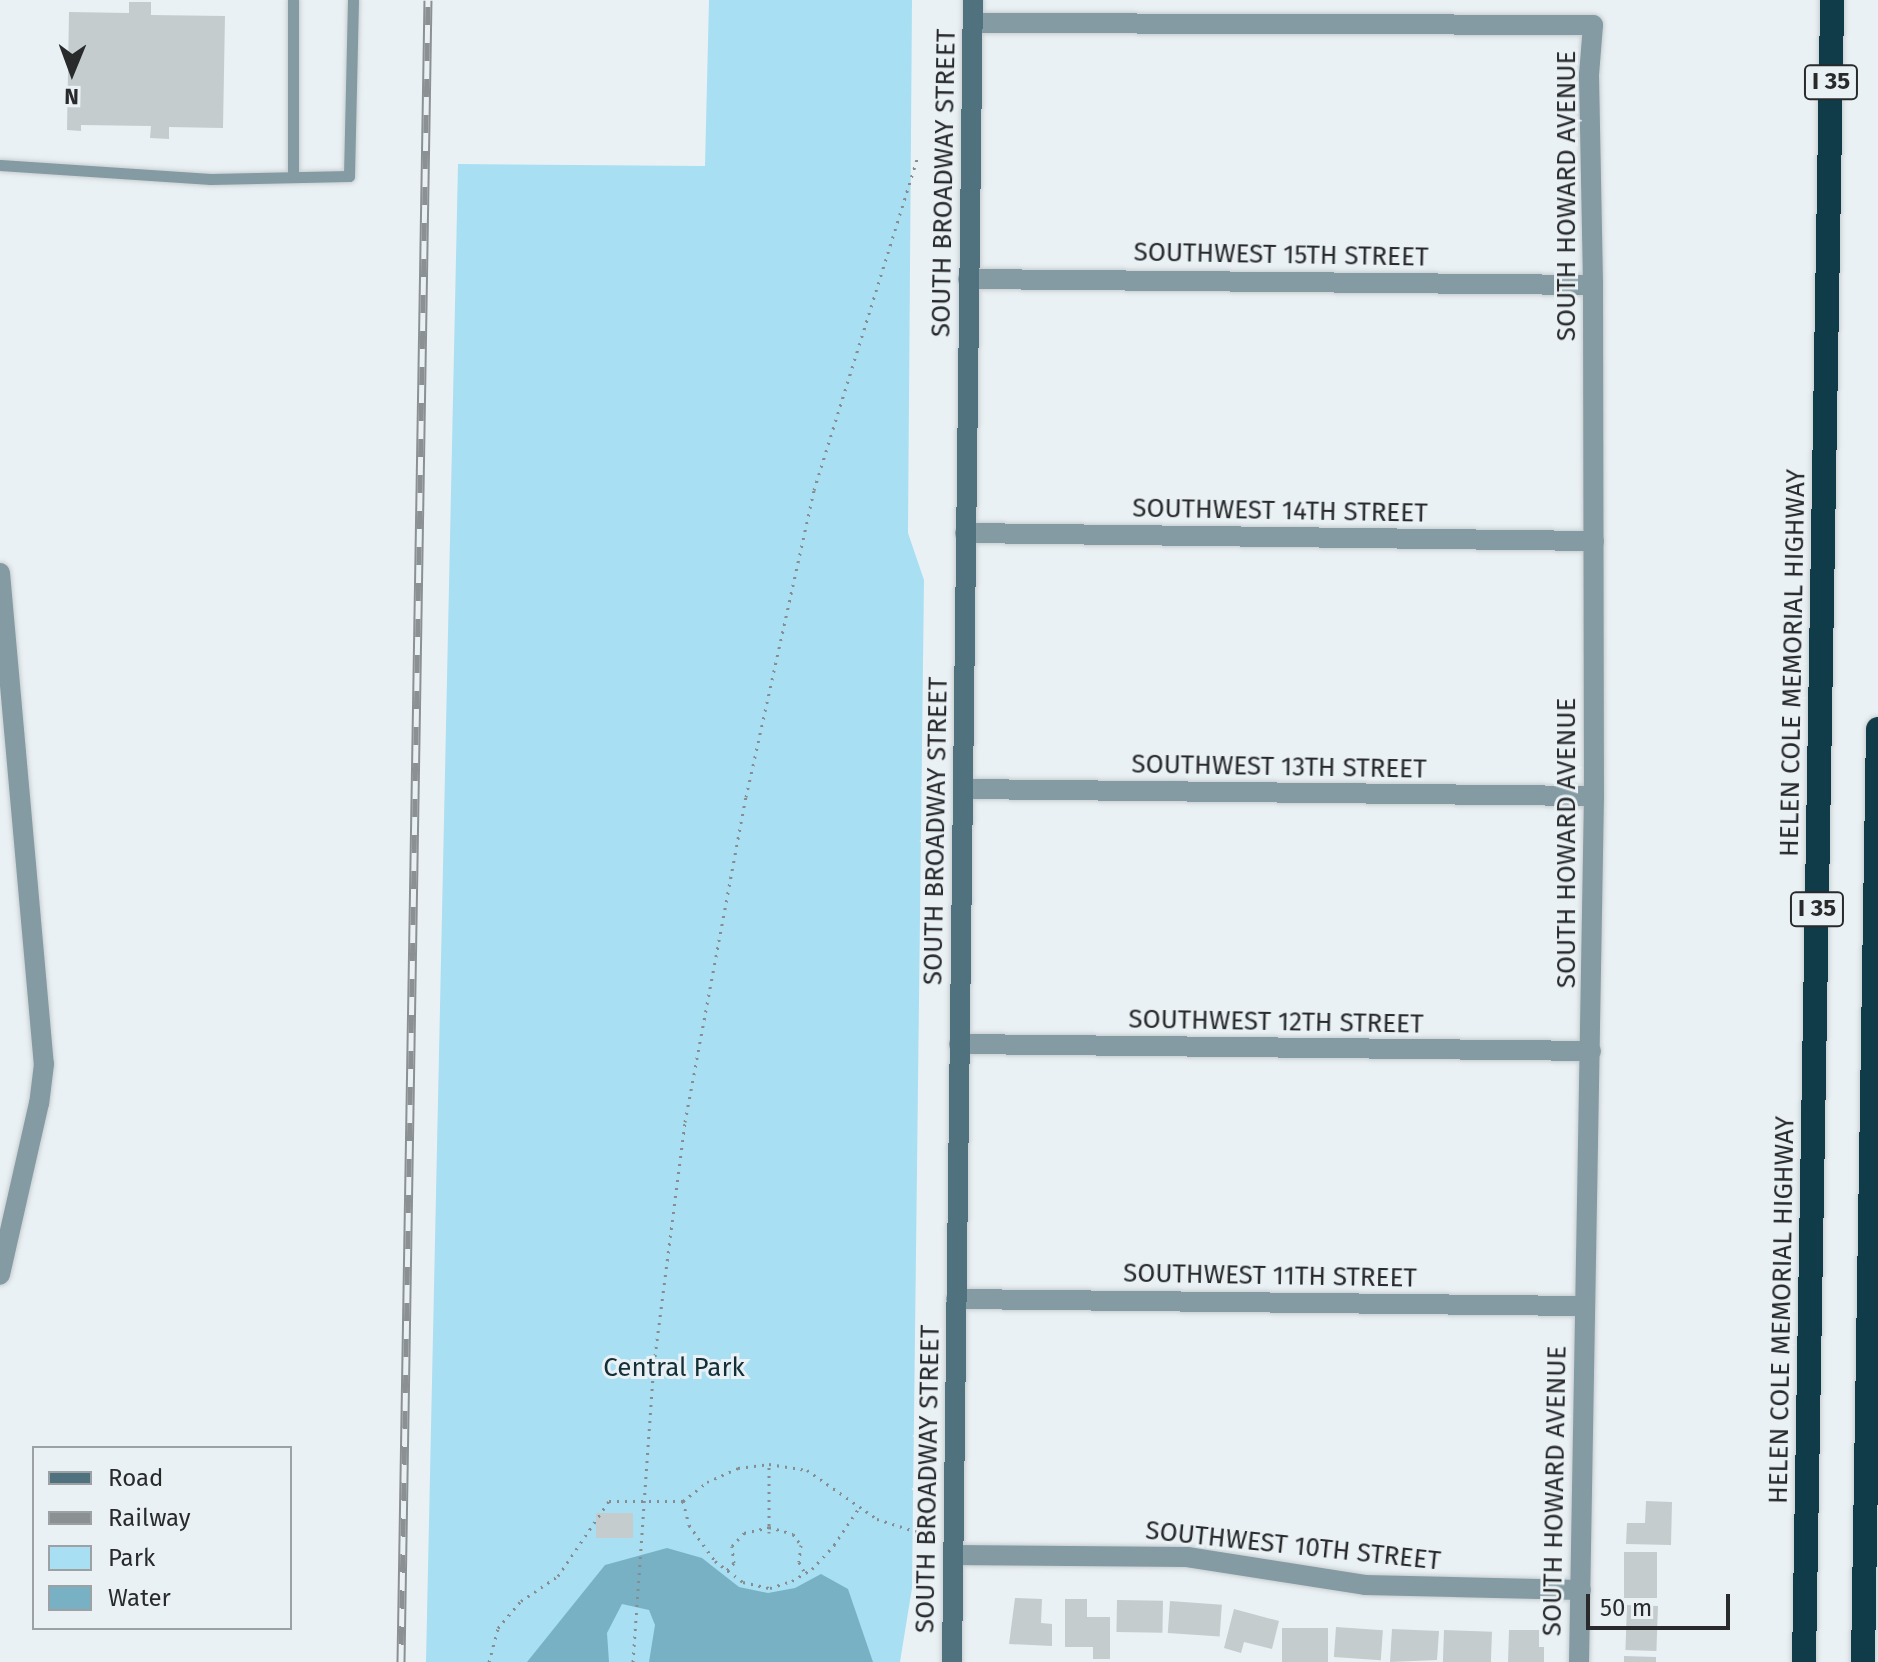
<!DOCTYPE html>
<style>
body{margin:0}
#map{position:relative;width:1878px;height:1662px;overflow:hidden;background:#eaf1f4;font-family:"Fira Sans",sans-serif}
div>[style]{position:absolute}
[style*='--x']{left:calc(var(--x)*1px);top:calc(var(--y)*1px);width:calc(var(--w)*1px);rotate:calc(var(--a)*1deg)}
.green>*{inset:0;background:#a8dff2}
.water>*{inset:0;background:#79b1c4}
.building>*{inset:0;background:#c4ccce;transform-origin:0 0}
.path>*{height:3px;margin-top:-1.5px;transform-origin:0;background:repeating-linear-gradient(90deg,#878c8e 0 2px,transparent 0 8px)}
.roads{filter:drop-shadow(0 0 2px #c7cdd0) drop-shadow(0 0 2px #c7cdd0)}
.service>*{height:11px;margin:-5.5px;padding:0 5.5px;transform-origin:5.5px;border-radius:5.5px;background:#849ba3}
.minor>*{height:20px;margin:-10px;padding:0 10px;transform-origin:10px;border-radius:10px;background:#849ba3}
.tertiary>*{height:20px;margin:-10px;padding:0 10px;transform-origin:10px;border-radius:10px;background:#849ba3}
.secondary>*{height:20px;margin:-10px;padding:0 10px;transform-origin:10px;border-radius:10px;background:#4f727e}
.motorway>*{height:24px;margin:-12px;padding:0 12px;transform-origin:12px;border-radius:12px;background:#103b48}
.rail>*{height:9px;margin-top:-4.5px;transform-origin:0;background:repeating-linear-gradient(90deg,#eaf1f4 0 18px,#8b9093 0 36px);box-sizing:border-box;border-block:2px solid #8b9093}
span{translate:-50% -50%;white-space:nowrap;text-align:center;line-height:1.15;-webkit-text-stroke:6px #eaf1f4;paint-order:stroke}
.shield-label span{padding:2px 6px;background:#eaf1f4;border:2px solid;border-radius:6px;-webkit-text-stroke-width:0}
.shield-label{font-size:24px;color:#282a2c;font-weight:700}
.street-label{font-size:26px;color:#282a2c}
.park-label{font-size:26px;color:#132f38}
.legend{position:absolute;left:32px;top:1446px;width:260px;height:184px;box-sizing:border-box;background:#eaf1f4;border:2px solid #9ca1a4;margin:0;padding:10px 14px;list-style:none;font-size:24px;color:#282a2c}
.legend li{display:flex;align-items:center;gap:16px;height:40px}
.legend b{width:40px;border:2px solid #9ca1a4}
.north{position:absolute;left:32px;top:32px;width:80px;height:80px;-webkit-text-stroke:6px #eaf1f4;paint-order:stroke;rotate:181deg;font-size:22px;font-weight:700;line-height:32px;text-align:center;color:#282a2c}
.north::after{content:'';display:block;margin:auto;width:28px;height:36px;background:#282a2c;clip-path:polygon(50% 0,100% 100%,50% 72%,0 100%)}
.scale{position:absolute;left:1586px;top:1594px;width:144px;height:36px;box-sizing:border-box;border:4px solid #282a2c;border-top:0;padding-left:10px;font-size:24px;line-height:28px;white-space:nowrap;color:#282a2c;-webkit-text-stroke:6px #eaf1f4;paint-order:stroke}
</style>
<div id="map">
<div class="green">
<div style="clip-path:polygon(709px 0,912px 0,908px 533px,924px 580px,912px 1588px,900px 1662px,426px 1662px,458px 164px,705px 166px)"></div>
</div>
<div class="water">
<div style="clip-path:polygon(667px 1548px,702px 1558px,739px 1587px,768px 1593px,795px 1588px,821px 1574px,848px 1589px,873px 1662px,649px 1662px,655px 1625px,649px 1610px,622px 1604px,607px 1633px,609px 1662px,527px 1662px,605px 1565px)"></div>
</div>
<div class="building">
<div style="clip-path:polygon(129px 2px,151px 2px,151px 15px,225px 16px,223px 128px,169px 127px,169px 139px,150px 138px,151px 126px,81px 125px,81px 131px,67px 130px,69px 12px,129px 13px)"></div>
<div style="clip-path:polygon(1646px 1501px,1672px 1502px,1671px 1545px,1626px 1544px,1627px 1523px,1645px 1523px)"></div>
<div style="left:596px;top:1513px;width:37px;height:25px"></div>
<div style="left:1624px;top:1552px;width:33px;height:46px"></div>
<div style="clip-path:polygon(1015px 1598px,1042px 1599px,1041px 1623px,1052px 1624px,1052px 1646px,1009px 1644px)"></div>
<div style="clip-path:polygon(1065px 1599px,1087px 1599px,1087px 1617px,1110px 1617px,1110px 1659px,1093px 1659px,1093px 1647px,1065px 1647px)"></div>
<div style="left:1117px;top:1600px;width:46px;height:32px;rotate:1deg"></div>
<div style="left:1170px;top:1601px;width:52px;height:32px;rotate:4deg"></div>
<div style="left:1627px;top:1605px;width:31px;height:45px;rotate:2deg"></div>
<div style="clip-path:polygon(1234px 1609px,1279px 1621px,1272px 1649px,1244px 1642px,1241px 1653px,1224px 1648px)"></div>
<div style="left:1336px;top:1627px;width:47px;height:30px;rotate:4deg"></div>
<div style="left:1282px;top:1628px;width:46px;height:34px"></div>
<div style="clip-path:polygon(1392px 1629px,1439px 1631px,1437px 1660px,1390px 1662px)"></div>
<div style="left:1444px;top:1630px;width:48px;height:32px;rotate:2deg"></div>
<div style="clip-path:polygon(1509px 1630px,1539px 1630px,1539px 1647px,1544px 1647px,1544px 1662px,1508px 1662px)"></div>
<div style="clip-path:polygon(1624px 1656px,1656px 1657px,1656px 1662px,1624px 1662px)"></div>
</div>
<div class="path">
<div style="--x:683;--y:1501;--w:25;--a:76"></div>
<div style="--x:689;--y:1525;--w:44;--a:54.2"></div>
<div style="--x:715;--y:1561;--w:35;--a:37"></div>
<div style="--x:743;--y:1582;--w:28;--a:13"></div>
<div style="--x:770;--y:1588;--w:23;--a:-18"></div>
<div style="--x:792;--y:1581;--w:23;--a:-31"></div>
<div style="--x:812;--y:1569;--w:33;--a:-47"></div>
<div style="--x:834;--y:1545;--w:45;--a:-56"></div>
<div style="--x:769;--y:1533;--w:69;--a:-90"></div>
<div style="--x:727;--y:1570;--w:10;--a:-45"></div>
<div style="--x:734;--y:1563;--w:17;--a:-97"></div>
<div style="--x:732;--y:1546;--w:18;--a:-47"></div>
<div style="--x:744;--y:1533;--w:26;--a:-13"></div>
<div style="--x:769;--y:1527;--w:25;--a:16"></div>
<div style="--x:793;--y:1534;--w:14;--a:54"></div>
<div style="--x:801;--y:1545;--w:17;--a:97"></div>
<div style="--x:799;--y:1562;--w:13;--a:61"></div>
<div style="--x:489;--y:1662;--w:35;--a:-75"></div>
<div style="--x:498;--y:1628;--w:35;--a:-50"></div>
<div style="--x:521;--y:1601;--w:45;--a:-34"></div>
<div style="--x:558;--y:1576;--w:91;--a:-55.8"></div>
<div style="--x:609;--y:1501;--w:74;--a:0"></div>
<div style="--x:683;--y:1501;--w:31;--a:-38"></div>
<div style="--x:707;--y:1482;--w:34;--a:-24"></div>
<div style="--x:738;--y:1468;--w:31;--a:-7"></div>
<div style="--x:769;--y:1464;--w:38;--a:9"></div>
<div style="--x:807;--y:1470;--w:85;--a:35"></div>
<div style="--x:877;--y:1519;--w:46;--a:17.7"></div>
<div style="--x:633;--y:1662;--w:299;--a:-86"></div>
<div style="--x:654;--y:1364;--w:244;--a:-82.7"></div>
<div style="--x:685;--y:1122;--w:331;--a:-79.4"></div>
<div style="--x:746;--y:797;--w:314;--a:-77.5"></div>
<div style="--x:814;--y:490;--w:349;--a:-72.7"></div>
</div>
<div class="roads">
<div class="service">
<div style="--x:0;--y:165;--w:211;--a:3.8"></div>
<div style="--x:211;--y:179;--w:138;--a:-1.2"></div>
<div style="--x:349;--y:176;--w:176;--a:-88.7"></div>
<div style="--x:293;--y:175;--w:175;--a:-90"></div>
</div>
<div class="minor">
<div style="--x:973;--y:23;--w:620;--a:0.18"></div>
<div style="--x:1593;--y:25;--w:50;--a:94.6"></div>
<div style="--x:1589;--y:75;--w:210;--a:88.9"></div>
<div style="--x:1593;--y:285;--w:511;--a:89.89"></div>
<div style="--x:1594;--y:796;--w:866;--a:90.99"></div>
<div style="--x:968;--y:279;--w:625;--a:0.55"></div>
<div style="--x:965;--y:533;--w:629;--a:0.73"></div>
<div style="--x:963;--y:789;--w:631;--a:0.64"></div>
<div style="--x:959;--y:1044;--w:632;--a:0.63"></div>
<div style="--x:956;--y:1299;--w:627;--a:0.64"></div>
<div style="--x:953;--y:1555;--w:234;--a:0.5"></div>
<div style="--x:1187;--y:1557;--w:180;--a:8.9"></div>
<div style="--x:1365;--y:1585;--w:216;--a:1.3"></div>
</div>
<div class="tertiary">
<div style="--x:0;--y:573;--w:493;--a:84.9"></div>
<div style="--x:44;--y:1064;--w:39;--a:97"></div>
<div style="--x:39;--y:1103;--w:176;--a:102.8"></div>
</div>
<div class="secondary">
<div style="--x:952;--y:1662;--w:1662;--a:-89.28"></div>
</div>
<div class="motorway">
<div style="--x:1804;--y:1662;--w:1662;--a:-89.03"></div>
<div style="--x:1863;--y:1662;--w:933;--a:-89.08"></div>
</div>
</div>
<div class="rail">
<div style="--x:401;--y:1662;--w:1662;--a:-89.07"></div>
</div>
<div class="shield-label">
<span style="left:1831px;top:82px">I 35</span>
<span style="left:1817px;top:909px">I 35</span>
</div>
<div class="street-label">
<span style="left:944px;top:183px;rotate:-89deg">SOUTH BROADWAY STREET</span>
<span style="left:1567px;top:196px;rotate:-90deg">SOUTH HOWARD AVENUE</span>
<span style="left:1281px;top:255px;rotate:1deg">SOUTHWEST 15TH STREET</span>
<span style="left:1280px;top:511px;rotate:1deg">SOUTHWEST 14TH STREET</span>
<span style="left:1793px;top:663px;rotate:-89deg">HELEN COLE MEMORIAL HIGHWAY</span>
<span style="left:1279px;top:767px;rotate:1deg">SOUTHWEST 13TH STREET</span>
<span style="left:936px;top:831px;rotate:-89deg">SOUTH BROADWAY STREET</span>
<span style="left:1567px;top:843px;rotate:-90deg">SOUTH HOWARD AVENUE</span>
<span style="left:1276px;top:1022px;rotate:1deg">SOUTHWEST 12TH STREET</span>
<span style="left:1270px;top:1276px;rotate:1deg">SOUTHWEST 11TH STREET</span>
<span style="left:1782px;top:1310px;rotate:-89deg">HELEN COLE MEMORIAL HIGHWAY</span>
<span style="left:928px;top:1479px;rotate:-89deg">SOUTH BROADWAY STREET</span>
<span style="left:1555px;top:1491px;rotate:-89deg">SOUTH HOWARD AVENUE</span>
<span style="left:1293px;top:1546px;rotate:6deg">SOUTHWEST 10TH STREET</span>
</div>
<div class="park-label">
<span style="left:674px;top:1368px">Central Park</span>
</div>
<ul class="legend">
<li><b style="height:10px;background:#4f727e"></b>Road</li>
<li><b style="height:10px;background:#8b9093"></b>Railway</li>
<li><b style="height:22px;background:#a8dff2"></b>Park</li>
<li><b style="height:22px;background:#79b1c4"></b>Water</li>
</ul>
<div class="north">N</div>
<div class="scale">50 m</div>
</div>
